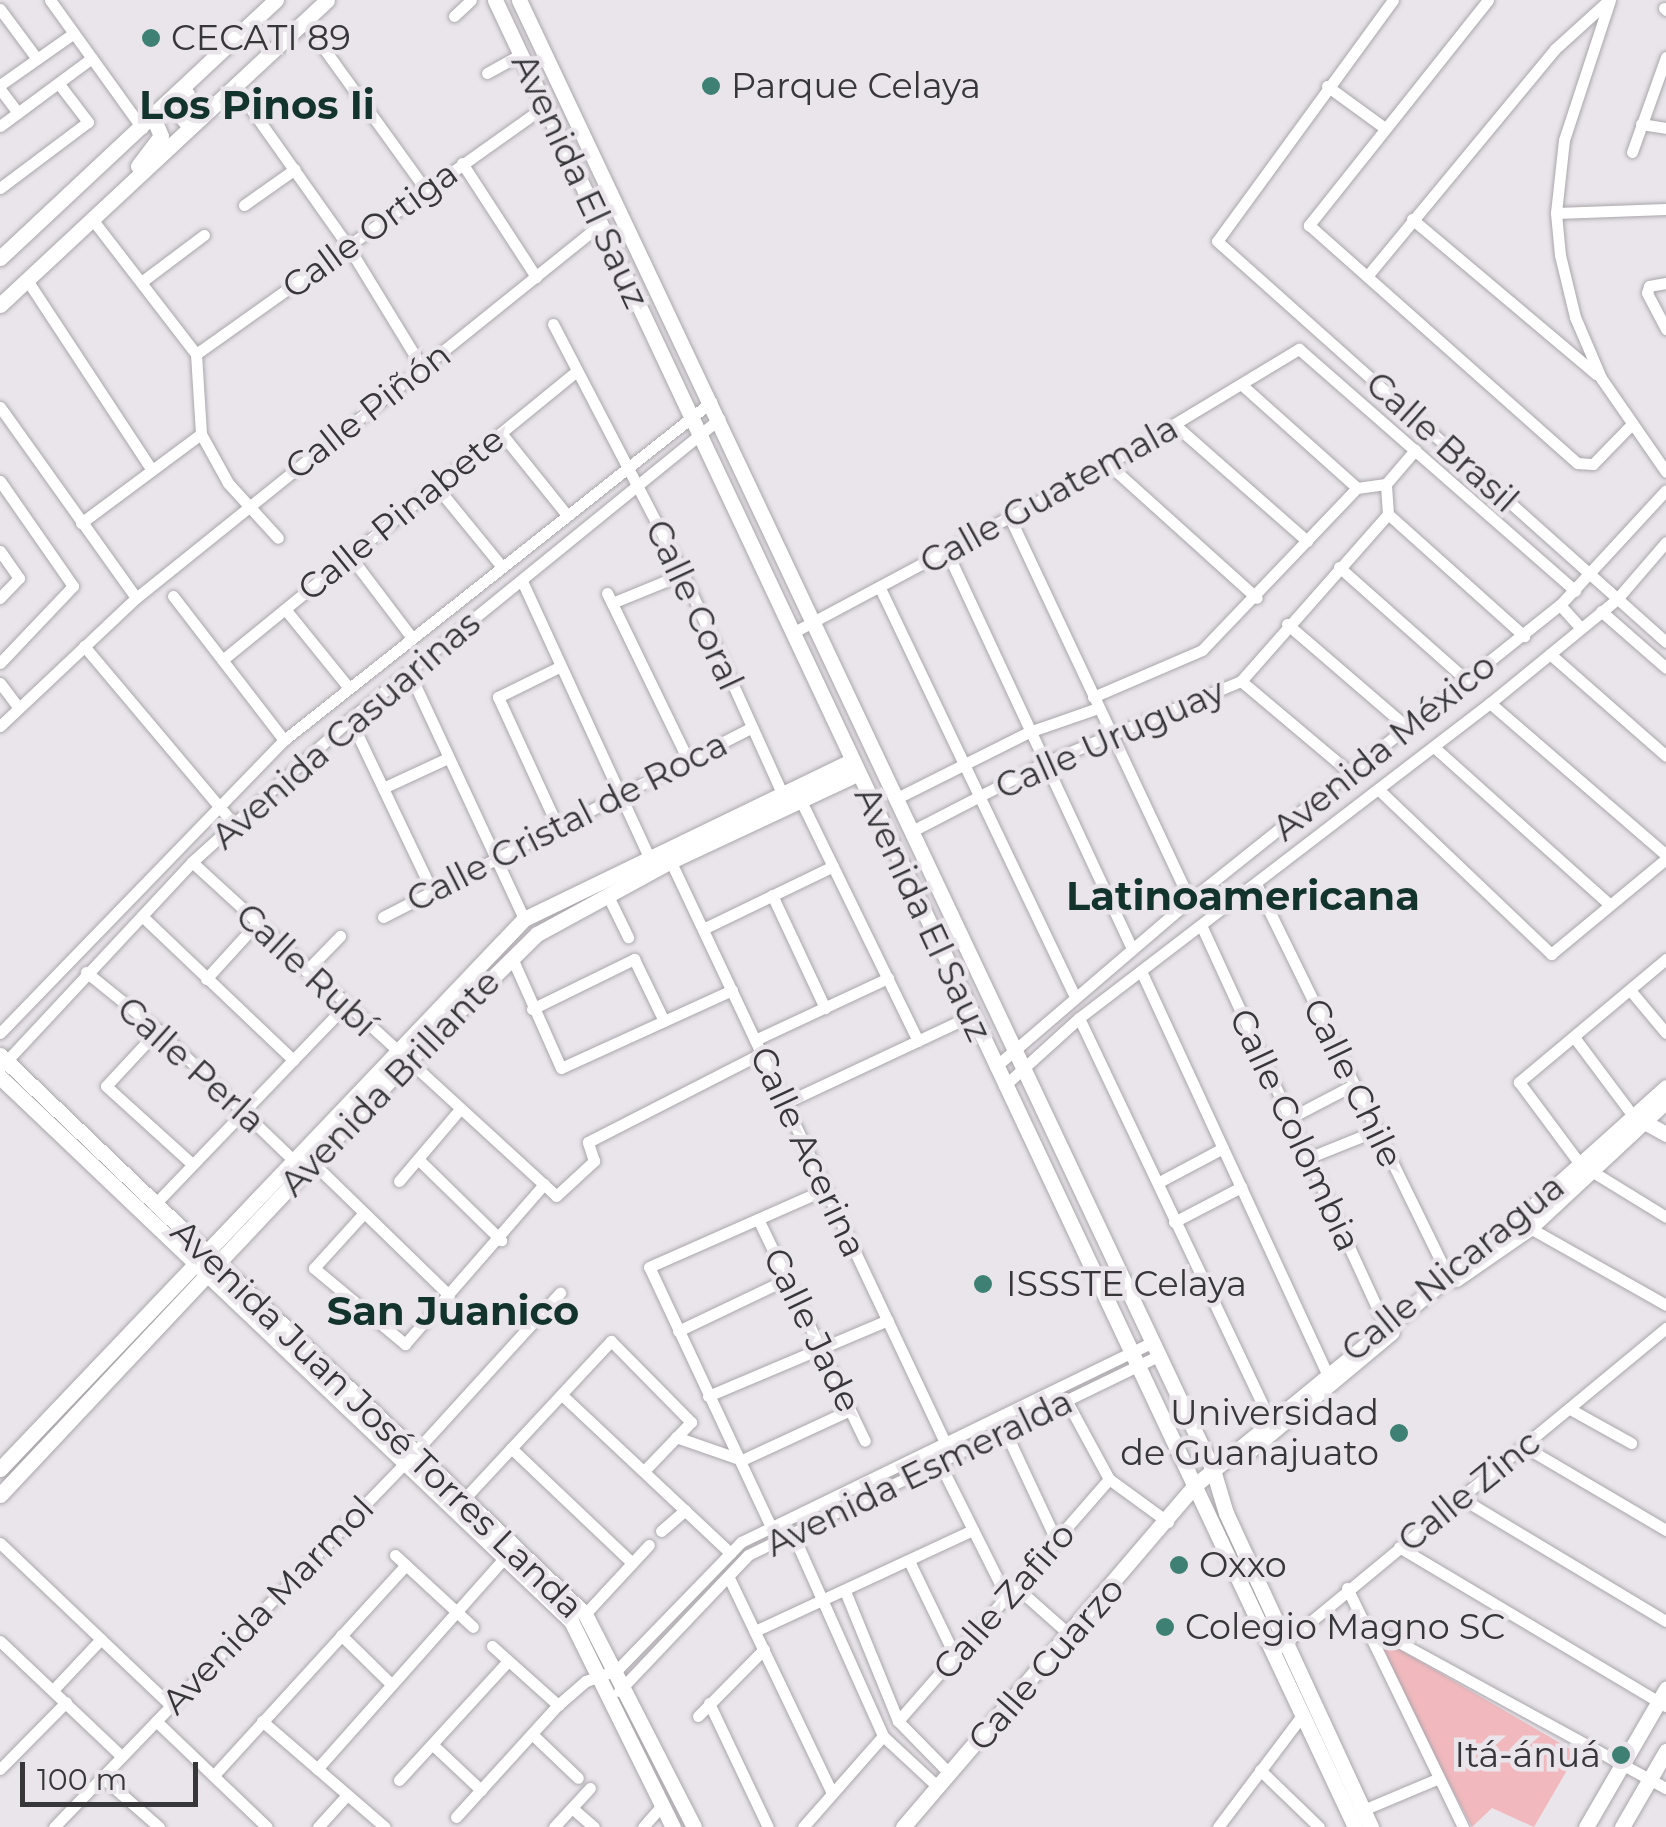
<!DOCTYPE html>
<meta charset="utf-8">
<style>
body{margin:0}
#map{position:relative;width:1666px;height:1827px;overflow:hidden;background:#e9e5eb;font-family:Montserrat,sans-serif}
div>[style]{position:absolute}
[style*='--x']{left:calc(var(--x)*1px);top:calc(var(--y)*1px);width:calc(var(--w)*1px);rotate:calc(var(--a)*1deg)}
.green>*{inset:0;background:#f1b9be}
.roads{filter:drop-shadow(0 0 2px #aaa6ab) drop-shadow(0 0 2px #aaa6ab)}
.minor>*{height:11px;margin:-5.5px;padding:0 5.5px;transform-origin:5.5px;border-radius:5.5px;background:#fff}
.major>*{height:15px;margin:-7.5px;padding:0 7.5px;transform-origin:7.5px;border-radius:7.5px;background:#fff}
.dots>*{width:28px;height:28px;translate:-50% -50%;box-sizing:border-box;border:5px solid #e9e5eb;border-radius:50%}
span{translate:-50% -50%;white-space:nowrap;text-align:center;line-height:1.15;-webkit-text-stroke:9px #e9e5eb;paint-order:stroke}
.poi-label{font-size:35px;color:#373638}
.left{translate:0 -50%;text-align:left}
.right{translate:-100% -50%;text-align:right}
.street-label{font-size:35px;color:#373638}
.quarter-label{font-size:40px;color:#13342d;font-weight:700}
.scale{position:absolute;left:20px;top:1762px;width:178px;height:45px;box-sizing:border-box;border:5px solid #373638;border-top:0;padding-left:12px;font-size:30px;line-height:35px;white-space:nowrap;color:#373638;-webkit-text-stroke:8px #e9e5eb;paint-order:stroke}
</style>
<div id="map">
<div class="green">
<div style="clip-path:polygon(1370px 1632px,1577px 1753px,1534px 1827px,1492px 1808px,1472px 1827px)"></div>
</div>
<div class="roads">
<div class="minor">
<div style="--x:50;--y:0;--w:158;--a:54.3"></div>
<div style="--x:1393;--y:0;--w:298;--a:126.1"></div>
<div style="--x:1217;--y:241;--w:602;--a:41.77"></div>
<div style="--x:1488;--y:0;--w:288;--a:128.5"></div>
<div style="--x:1309;--y:225;--w:358;--a:41.6"></div>
<div style="--x:1577;--y:463;--w:16;--a:4"></div>
<div style="--x:1593;--y:464;--w:53;--a:-45.8"></div>
<div style="--x:1610;--y:0;--w:147;--a:108.2"></div>
<div style="--x:1564;--y:140;--w:73;--a:96.3"></div>
<div style="--x:1556;--y:213;--w:42;--a:84.6"></div>
<div style="--x:1560;--y:255;--w:64;--a:76.4"></div>
<div style="--x:1575;--y:317;--w:66;--a:66.9"></div>
<div style="--x:1601;--y:378;--w:114;--a:55.3"></div>
<div style="--x:1664;--y:8;--w:3;--a:45"></div>
<div style="--x:0;--y:9;--w:62;--a:53.5"></div>
<div style="--x:454;--y:16;--w:23;--a:-43"></div>
<div style="--x:304;--y:21;--w:207;--a:54.2"></div>
<div style="--x:487;--y:73;--w:39;--a:-29"></div>
<div style="--x:0;--y:85;--w:90;--a:-35.1"></div>
<div style="--x:234;--y:85;--w:197;--a:54.7"></div>
<div style="--x:348;--y:246;--w:144;--a:58.6"></div>
<div style="--x:1327;--y:86;--w:68;--a:36"></div>
<div style="--x:0;--y:89;--w:30;--a:53"></div>
<div style="--x:1641;--y:124;--w:25;--a:9"></div>
<div style="--x:0;--y:126;--w:114;--a:-36.5"></div>
<div style="--x:1632;--y:152;--w:101;--a:-70.3"></div>
<div style="--x:462;--y:163;--w:136;--a:57"></div>
<div style="--x:0;--y:188;--w:110;--a:-36.9"></div>
<div style="--x:88;--y:122;--w:48;--a:-127.3"></div>
<div style="--x:244;--y:205;--w:62;--a:-35.2"></div>
<div style="--x:1556;--y:213;--w:110;--a:-2.1"></div>
<div style="--x:92;--y:219;--w:170;--a:52.4"></div>
<div style="--x:196;--y:354;--w:80;--a:86.4"></div>
<div style="--x:201;--y:434;--w:56;--a:61.1"></div>
<div style="--x:228;--y:483;--w:74;--a:47.7"></div>
<div style="--x:1412;--y:219;--w:241;--a:40.1"></div>
<div style="--x:1368;--y:275;--w:293;--a:-50.4"></div>
<div style="--x:1555;--y:49;--w:72;--a:-42.2"></div>
<div style="--x:27;--y:280;--w:227;--a:56.7"></div>
<div style="--x:144;--y:280;--w:75;--a:-36.9"></div>
<div style="--x:1666;--y:283;--w:17;--a:170"></div>
<div style="--x:1649;--y:286;--w:7;--a:106"></div>
<div style="--x:1647;--y:293;--w:41;--a:62.2"></div>
<div style="--x:553;--y:324;--w:282;--a:62.5"></div>
<div style="--x:683;--y:574;--w:248;--a:65.7"></div>
<div style="--x:196;--y:354;--w:427;--a:-35.4"></div>
<div style="--x:1242;--y:385;--w:154;--a:41.8"></div>
<div style="--x:0;--y:407;--w:234;--a:54.5"></div>
<div style="--x:1175;--y:425;--w:176;--a:41.3"></div>
<div style="--x:501;--y:433;--w:105;--a:51.2"></div>
<div style="--x:1108;--y:464;--w:200;--a:42"></div>
<div style="--x:0;--y:481;--w:128;--a:55.2"></div>
<div style="--x:73;--y:586;--w:106;--a:133.5"></div>
<div style="--x:436;--y:486;--w:104;--a:50.8"></div>
<div style="--x:1388;--y:514;--w:183;--a:41.9"></div>
<div style="--x:1010;--y:518;--w:422;--a:64.8"></div>
<div style="--x:81;--y:523;--w:149;--a:-36.6"></div>
<div style="--x:0;--y:551;--w:33;--a:55"></div>
<div style="--x:19;--y:578;--w:28;--a:134"></div>
<div style="--x:947;--y:552;--w:438;--a:65"></div>
<div style="--x:350;--y:556;--w:103;--a:52.9"></div>
<div style="--x:1339;--y:567;--w:167;--a:41.6"></div>
<div style="--x:522;--y:581;--w:309;--a:65.3"></div>
<div style="--x:880;--y:588;--w:453;--a:64.5"></div>
<div style="--x:607;--y:593;--w:183;--a:64.1"></div>
<div style="--x:173;--y:596;--w:182;--a:52.4"></div>
<div style="--x:612;--y:603;--w:77;--a:-22.2"></div>
<div style="--x:1560;--y:605;--w:31;--a:48"></div>
<div style="--x:285;--y:609;--w:102;--a:51"></div>
<div style="--x:1601;--y:611;--w:86;--a:41.2"></div>
<div style="--x:1287;--y:624;--w:161;--a:40.7"></div>
<div style="--x:794;--y:632;--w:356;--a:-28.1"></div>
<div style="--x:1108;--y:464;--w:223;--a:-31.1"></div>
<div style="--x:1299;--y:349;--w:367;--a:41.2"></div>
<div style="--x:84;--y:646;--w:233;--a:49.9"></div>
<div style="--x:1550;--y:654;--w:154;--a:41.3"></div>
<div style="--x:226;--y:657;--w:451;--a:-39.2"></div>
<div style="--x:409;--y:672;--w:272;--a:65"></div>
<div style="--x:1241;--y:681;--w:148;--a:40.1"></div>
<div style="--x:0;--y:683;--w:30;--a:53"></div>
<div style="--x:1093;--y:697;--w:119;--a:-23.3"></div>
<div style="--x:1202;--y:650;--w:224;--a:-46.3"></div>
<div style="--x:1357;--y:488;--w:29;--a:-8"></div>
<div style="--x:1386;--y:484;--w:45;--a:-49.5"></div>
<div style="--x:1490;--y:703;--w:233;--a:40.8"></div>
<div style="--x:350;--y:719;--w:191;--a:64.5"></div>
<div style="--x:0;--y:726;--w:187;--a:-43.3"></div>
<div style="--x:136;--y:598;--w:597;--a:-38.81"></div>
<div style="--x:1435;--y:748;--w:235;--a:41.9"></div>
<div style="--x:383;--y:788;--w:72;--a:-24.8"></div>
<div style="--x:1379;--y:790;--w:238;--a:43.6"></div>
<div style="--x:1551;--y:954;--w:149;--a:-39.6"></div>
<div style="--x:897;--y:798;--w:148;--a:-26.6"></div>
<div style="--x:1029;--y:732;--w:73;--a:-19.2"></div>
<div style="--x:801;--y:801;--w:267;--a:64"></div>
<div style="--x:556;--y:823;--w:139;--a:-114.7"></div>
<div style="--x:498;--y:697;--w:70;--a:-26.2"></div>
<div style="--x:914;--y:830;--w:146;--a:-27.3"></div>
<div style="--x:1044;--y:763;--w:213;--a:-22.6"></div>
<div style="--x:1241;--y:681;--w:222;--a:-48.6"></div>
<div style="--x:1388;--y:514;--w:30;--a:-94"></div>
<div style="--x:669;--y:858;--w:660;--a:64.72"></div>
<div style="--x:192;--y:862;--w:494;--a:42.5"></div>
<div style="--x:556;--y:1196;--w:52;--a:-42.6"></div>
<div style="--x:594;--y:1161;--w:20;--a:-108"></div>
<div style="--x:588;--y:1142;--w:195;--a:-27.1"></div>
<div style="--x:1256;--y:884;--w:443;--a:63.9"></div>
<div style="--x:772;--y:895;--w:125;--a:64.9"></div>
<div style="--x:608;--y:896;--w:46;--a:64"></div>
<div style="--x:142;--y:916;--w:209;--a:43.6"></div>
<div style="--x:383;--y:917;--w:413;--a:-27.2"></div>
<div style="--x:1201;--y:925;--w:451;--a:65.3"></div>
<div style="--x:705;--y:928;--w:142;--a:-25.8"></div>
<div style="--x:512;--y:958;--w:120;--a:66"></div>
<div style="--x:561;--y:1068;--w:188;--a:-24.5"></div>
<div style="--x:1666;--y:959;--w:192;--a:140.1"></div>
<div style="--x:1519;--y:1082;--w:102;--a:53.4"></div>
<div style="--x:1580;--y:1164;--w:101;--a:31.6"></div>
<div style="--x:306;--y:971;--w:49;--a:-45.8"></div>
<div style="--x:1141;--y:971;--w:451;--a:65.2"></div>
<div style="--x:86;--y:972;--w:92;--a:38.9"></div>
<div style="--x:158;--y:1030;--w:189;--a:43.9"></div>
<div style="--x:206;--y:979;--w:74;--a:-47.7"></div>
<div style="--x:1630;--y:990;--w:56;--a:50.1"></div>
<div style="--x:532;--y:1009;--w:114;--a:-26.1"></div>
<div style="--x:634;--y:959;--w:69;--a:64.2"></div>
<div style="--x:1079;--y:1018;--w:452;--a:64.6"></div>
<div style="--x:158;--y:1030;--w:76;--a:132.9"></div>
<div style="--x:106;--y:1086;--w:116;--a:42.2"></div>
<div style="--x:0;--y:1033;--w:408;--a:-45.9"></div>
<div style="--x:284;--y:740;--w:545;--a:-38.36"></div>
<div style="--x:1574;--y:1037;--w:99;--a:53.2"></div>
<div style="--x:755;--y:1040;--w:147;--a:-25"></div>
<div style="--x:995;--y:1067;--w:257;--a:-40.6"></div>
<div style="--x:1190;--y:900;--w:473;--a:-38.6"></div>
<div style="--x:1560;--y:605;--w:156;--a:-47.3"></div>
<div style="--x:0;--y:1068;--w:282;--a:-47"></div>
<div style="--x:192;--y:862;--w:213;--a:-42.1"></div>
<div style="--x:350;--y:719;--w:476;--a:-39.1"></div>
<div style="--x:1004;--y:1086;--w:101;--a:-42.2"></div>
<div style="--x:1079;--y:1018;--w:518;--a:-37.47"></div>
<div style="--x:1490;--y:703;--w:164;--a:-39.3"></div>
<div style="--x:1617;--y:599;--w:75;--a:-49.3"></div>
<div style="--x:785;--y:1103;--w:205;--a:-25.1"></div>
<div style="--x:1290;--y:1118;--w:71;--a:-27.6"></div>
<div style="--x:1308;--y:1158;--w:72;--a:-21.9"></div>
<div style="--x:419;--y:1160;--w:115;--a:44.3"></div>
<div style="--x:312;--y:1162;--w:191;--a:44.2"></div>
<div style="--x:399;--y:1181;--w:94;--a:-49.7"></div>
<div style="--x:1161;--y:1181;--w:70;--a:-28"></div>
<div style="--x:154;--y:1205;--w:276;--a:-46.2"></div>
<div style="--x:363;--y:1214;--w:73;--a:132.2"></div>
<div style="--x:314;--y:1268;--w:119;--a:39.9"></div>
<div style="--x:405;--y:1344;--w:212;--a:-49"></div>
<div style="--x:758;--y:1219;--w:246;--a:64.3"></div>
<div style="--x:1174;--y:1222;--w:76;--a:-27.6"></div>
<div style="--x:1530;--y:1228;--w:156;--a:29.5"></div>
<div style="--x:678;--y:1331;--w:121;--a:-25.5"></div>
<div style="--x:562;--y:1395;--w:231;--a:43.2"></div>
<div style="--x:708;--y:1396;--w:195;--a:-22.9"></div>
<div style="--x:1065;--y:1398;--w:92;--a:61.5"></div>
<div style="--x:1109;--y:1479;--w:73;--a:36.1"></div>
<div style="--x:1570;--y:1409;--w:70;--a:29.1"></div>
<div style="--x:1005;--y:1431;--w:123;--a:64.9"></div>
<div style="--x:676;--y:1437;--w:70;--a:19.2"></div>
<div style="--x:742;--y:1460;--w:119;--a:-24.8"></div>
<div style="--x:1525;--y:1447;--w:164;--a:30.5"></div>
<div style="--x:511;--y:1448;--w:167;--a:43.5"></div>
<div style="--x:939;--y:1462;--w:150;--a:63.4"></div>
<div style="--x:1461;--y:1498;--w:239;--a:31"></div>
<div style="--x:464;--y:1499;--w:216;--a:-47.1"></div>
<div style="--x:611;--y:1341;--w:114;--a:45.4"></div>
<div style="--x:691;--y:1422;--w:66;--a:133.8"></div>
<div style="--x:771;--y:1527;--w:287;--a:-115.1"></div>
<div style="--x:649;--y:1267;--w:193;--a:-23.8"></div>
<div style="--x:661;--y:1531;--w:32;--a:-41"></div>
<div style="--x:0;--y:1543;--w:238;--a:43.6"></div>
<div style="--x:1399;--y:1547;--w:311;--a:30.8"></div>
<div style="--x:799;--y:1548;--w:206;--a:65.9"></div>
<div style="--x:883;--y:1736;--w:75;--a:42.8"></div>
<div style="--x:395;--y:1555;--w:106;--a:42.7"></div>
<div style="--x:909;--y:1561;--w:106;--a:64.2"></div>
<div style="--x:729;--y:1578;--w:238;--a:64.4"></div>
<div style="--x:1016;--y:1587;--w:74;--a:41.7"></div>
<div style="--x:1347;--y:1588;--w:266;--a:64.1"></div>
<div style="--x:845;--y:1591;--w:140;--a:67.8"></div>
<div style="--x:898;--y:1721;--w:74;--a:45.5"></div>
<div style="--x:585;--y:1614;--w:94;--a:-47.2"></div>
<div style="--x:1364;--y:1623;--w:344;--a:28.7"></div>
<div style="--x:755;--y:1631;--w:240;--a:-24.9"></div>
<div style="--x:341;--y:1635;--w:70;--a:44.4"></div>
<div style="--x:0;--y:1641;--w:166;--a:43.5"></div>
<div style="--x:492;--y:1646;--w:89;--a:41.8"></div>
<div style="--x:1280;--y:1647;--w:501;--a:-39.57"></div>
<div style="--x:53;--y:1690;--w:70;--a:-46.7"></div>
<div style="--x:619;--y:1691;--w:187;--a:-46.5"></div>
<div style="--x:748;--y:1555;--w:457;--a:-25.9"></div>
<div style="--x:709;--y:1703;--w:137;--a:64.6"></div>
<div style="--x:698;--y:1716;--w:94;--a:-45.4"></div>
<div style="--x:156;--y:1721;--w:153;--a:43.7"></div>
<div style="--x:262;--y:1721;--w:162;--a:40.8"></div>
<div style="--x:898;--y:1721;--w:321;--a:-48.9"></div>
<div style="--x:533;--y:1735;--w:62;--a:43.7"></div>
<div style="--x:433;--y:1745;--w:66;--a:43.2"></div>
<div style="--x:0;--y:1769;--w:94;--a:-45.4"></div>
<div style="--x:317;--y:1769;--w:288;--a:-48.4"></div>
<div style="--x:1260;--y:1770;--w:82;--a:44"></div>
<div style="--x:215;--y:1774;--w:283;--a:-47.6"></div>
<div style="--x:102;--y:1777;--w:76;--a:41.3"></div>
<div style="--x:399;--y:1780;--w:161;--a:-47.5"></div>
<div style="--x:572;--y:1808;--w:29;--a:41"></div>
<div style="--x:1363;--y:1810;--w:82;--a:-22.8"></div>
<div style="--x:456;--y:1817;--w:151;--a:-47.7"></div>
<div style="--x:558;--y:1705;--w:37;--a:-41"></div>
<div style="--x:586;--y:1681;--w:33;--a:-20"></div>
<div style="--x:617;--y:1670;--w:178;--a:-45.9"></div>
<div style="--x:741;--y:1542;--w:458;--a:-25.9"></div>
<div style="--x:54;--y:1827;--w:507;--a:-46.04"></div>
<div style="--x:406;--y:1462;--w:229;--a:-47.7"></div>
<div style="--x:318;--y:1827;--w:43;--a:-47.8"></div>
<div style="--x:554;--y:1827;--w:53;--a:-47.3"></div>
<div style="--x:643;--y:1827;--w:29;--a:-49"></div>
<div style="--x:803;--y:1827;--w:121;--a:-48.7"></div>
<div style="--x:1218;--y:1827;--w:136;--a:-53"></div>
</div>
<div class="major">
<div style="--x:495;--y:0;--w:2019;--a:64.79"></div>
<div style="--x:519;--y:0;--w:1626;--a:64.73"></div>
<div style="--x:1213;--y:1470;--w:45;--a:73.2"></div>
<div style="--x:1226;--y:1513;--w:346;--a:65.2"></div>
<div style="--x:187;--y:94;--w:19;--a:129"></div>
<div style="--x:175;--y:109;--w:23;--a:50"></div>
<div style="--x:138;--y:166;--w:38;--a:-53"></div>
<div style="--x:161;--y:136;--w:21;--a:-113"></div>
<div style="--x:0;--y:258;--w:378;--a:-43.1"></div>
<div style="--x:0;--y:305;--w:447;--a:-43"></div>
<div style="--x:0;--y:1055;--w:809;--a:43.7"></div>
<div style="--x:585;--y:1614;--w:239;--a:62.9"></div>
<div style="--x:0;--y:1077;--w:789;--a:43.61"></div>
<div style="--x:571;--y:1621;--w:230;--a:63.7"></div>
<div style="--x:1639;--y:1119;--w:31;--a:29"></div>
<div style="--x:1456;--y:1279;--w:90;--a:-34.6"></div>
<div style="--x:1530;--y:1228;--w:186;--a:-43"></div>
<div style="--x:1248;--y:1452;--w:187;--a:-39.8"></div>
<div style="--x:0;--y:1469;--w:760;--a:-46.39"></div>
<div style="--x:524;--y:919;--w:363;--a:-25.8"></div>
<div style="--x:0;--y:1495;--w:593;--a:-46.78"></div>
<div style="--x:406;--y:1063;--w:184;--a:-44.6"></div>
<div style="--x:537;--y:934;--w:153;--a:-28.6"></div>
<div style="--x:671;--y:861;--w:205;--a:-25.1"></div>
<div style="--x:903;--y:1827;--w:448;--a:-49.5"></div>
<div style="--x:1194;--y:1486;--w:419;--a:-39.4"></div>
<div style="--x:1518;--y:1220;--w:199;--a:-41.9"></div>
<div style="--x:1586;--y:1827;--w:160;--a:-59.9"></div>
<div style="--x:1622;--y:1827;--w:88;--a:-59.9"></div>
</div>
</div>
<div class="dots">
<div style="left:151px;top:38px;background:#3e8174"></div>
<div style="left:711px;top:86px;background:#3e8174"></div>
<div style="left:983px;top:1284px;background:#3e8174"></div>
<div style="left:1399px;top:1433px;background:#3e8174"></div>
<div style="left:1179px;top:1565px;background:#3e8174"></div>
<div style="left:1165px;top:1627px;background:#3e8174"></div>
<div style="left:1621px;top:1755px;background:#3e8174"></div>
</div>
<div class="poi-label">
<span class="left" style="left:171px;top:38px">CECATI 89</span>
<span class="left" style="left:731px;top:86px">Parque Celaya</span>
<span class="left" style="left:1006px;top:1284px">ISSSTE Celaya</span>
<span class="right" style="left:1379px;top:1433px">Universidad<br>de Guanajuato</span>
<span class="left" style="left:1199px;top:1565px">Oxxo</span>
<span class="left" style="left:1185px;top:1627px">Colegio Magno SC</span>
<span class="right" style="left:1601px;top:1755px">Itá-ánuá</span>
</div>
<div class="street-label">
<span style="left:580px;top:181px;rotate:65deg">Avenida El Sauz</span>
<span style="left:370px;top:230px;rotate:-36deg">Calle Ortiga</span>
<span style="left:368px;top:411px;rotate:-38deg">Calle Piñón</span>
<span style="left:1442px;top:442px;rotate:42deg">Calle Brasil</span>
<span style="left:1049px;top:495px;rotate:-29deg">Calle Guatemala</span>
<span style="left:401px;top:514px;rotate:-39deg">Calle Pinabete</span>
<span style="left:694px;top:605px;rotate:65deg">Calle Coral</span>
<span style="left:346px;top:730px;rotate:-41deg">Avenida Casuarinas</span>
<span style="left:1110px;top:739px;rotate:-24deg">Calle Uruguay</span>
<span style="left:1384px;top:747px;rotate:-39deg">Avenida México</span>
<span style="left:567px;top:822px;rotate:-27deg">Calle Cristal de Roca</span>
<span style="left:923px;top:914px;rotate:65deg">Avenida El Sauz</span>
<span style="left:306px;top:970px;rotate:43deg">Calle Rubí</span>
<span style="left:191px;top:1065px;rotate:42deg">Calle Perla</span>
<span style="left:390px;top:1083px;rotate:-46deg">Avenida Brillante</span>
<span style="left:1353px;top:1083px;rotate:64deg">Calle Chile</span>
<span style="left:1295px;top:1130px;rotate:65deg">Calle Colombia</span>
<span style="left:808px;top:1152px;rotate:65deg">Calle Acerina</span>
<span style="left:1453px;top:1268px;rotate:-39deg">Calle Nicaragua</span>
<span style="left:812px;top:1330px;rotate:64deg">Calle Jade</span>
<span style="left:377px;top:1419px;rotate:44deg">Avenida Juan José Torres Landa</span>
<span style="left:919px;top:1473px;rotate:-26deg">Avenida Esmeralda</span>
<span style="left:1469px;top:1491px;rotate:-39deg">Calle Zinc</span>
<span style="left:1004px;top:1601px;rotate:-49deg">Calle Zafiro</span>
<span style="left:268px;top:1605px;rotate:-46deg">Avenida Marmol</span>
<span style="left:1046px;top:1664px;rotate:-49deg">Calle Cuarzo</span>
</div>
<div class="quarter-label">
<span style="left:257px;top:105px">Los Pinos Ii</span>
<span style="left:1243px;top:896px">Latinoamericana</span>
<span style="left:453px;top:1311px">San Juanico</span>
</div>
<div class="scale">100 m</div>
</div>
